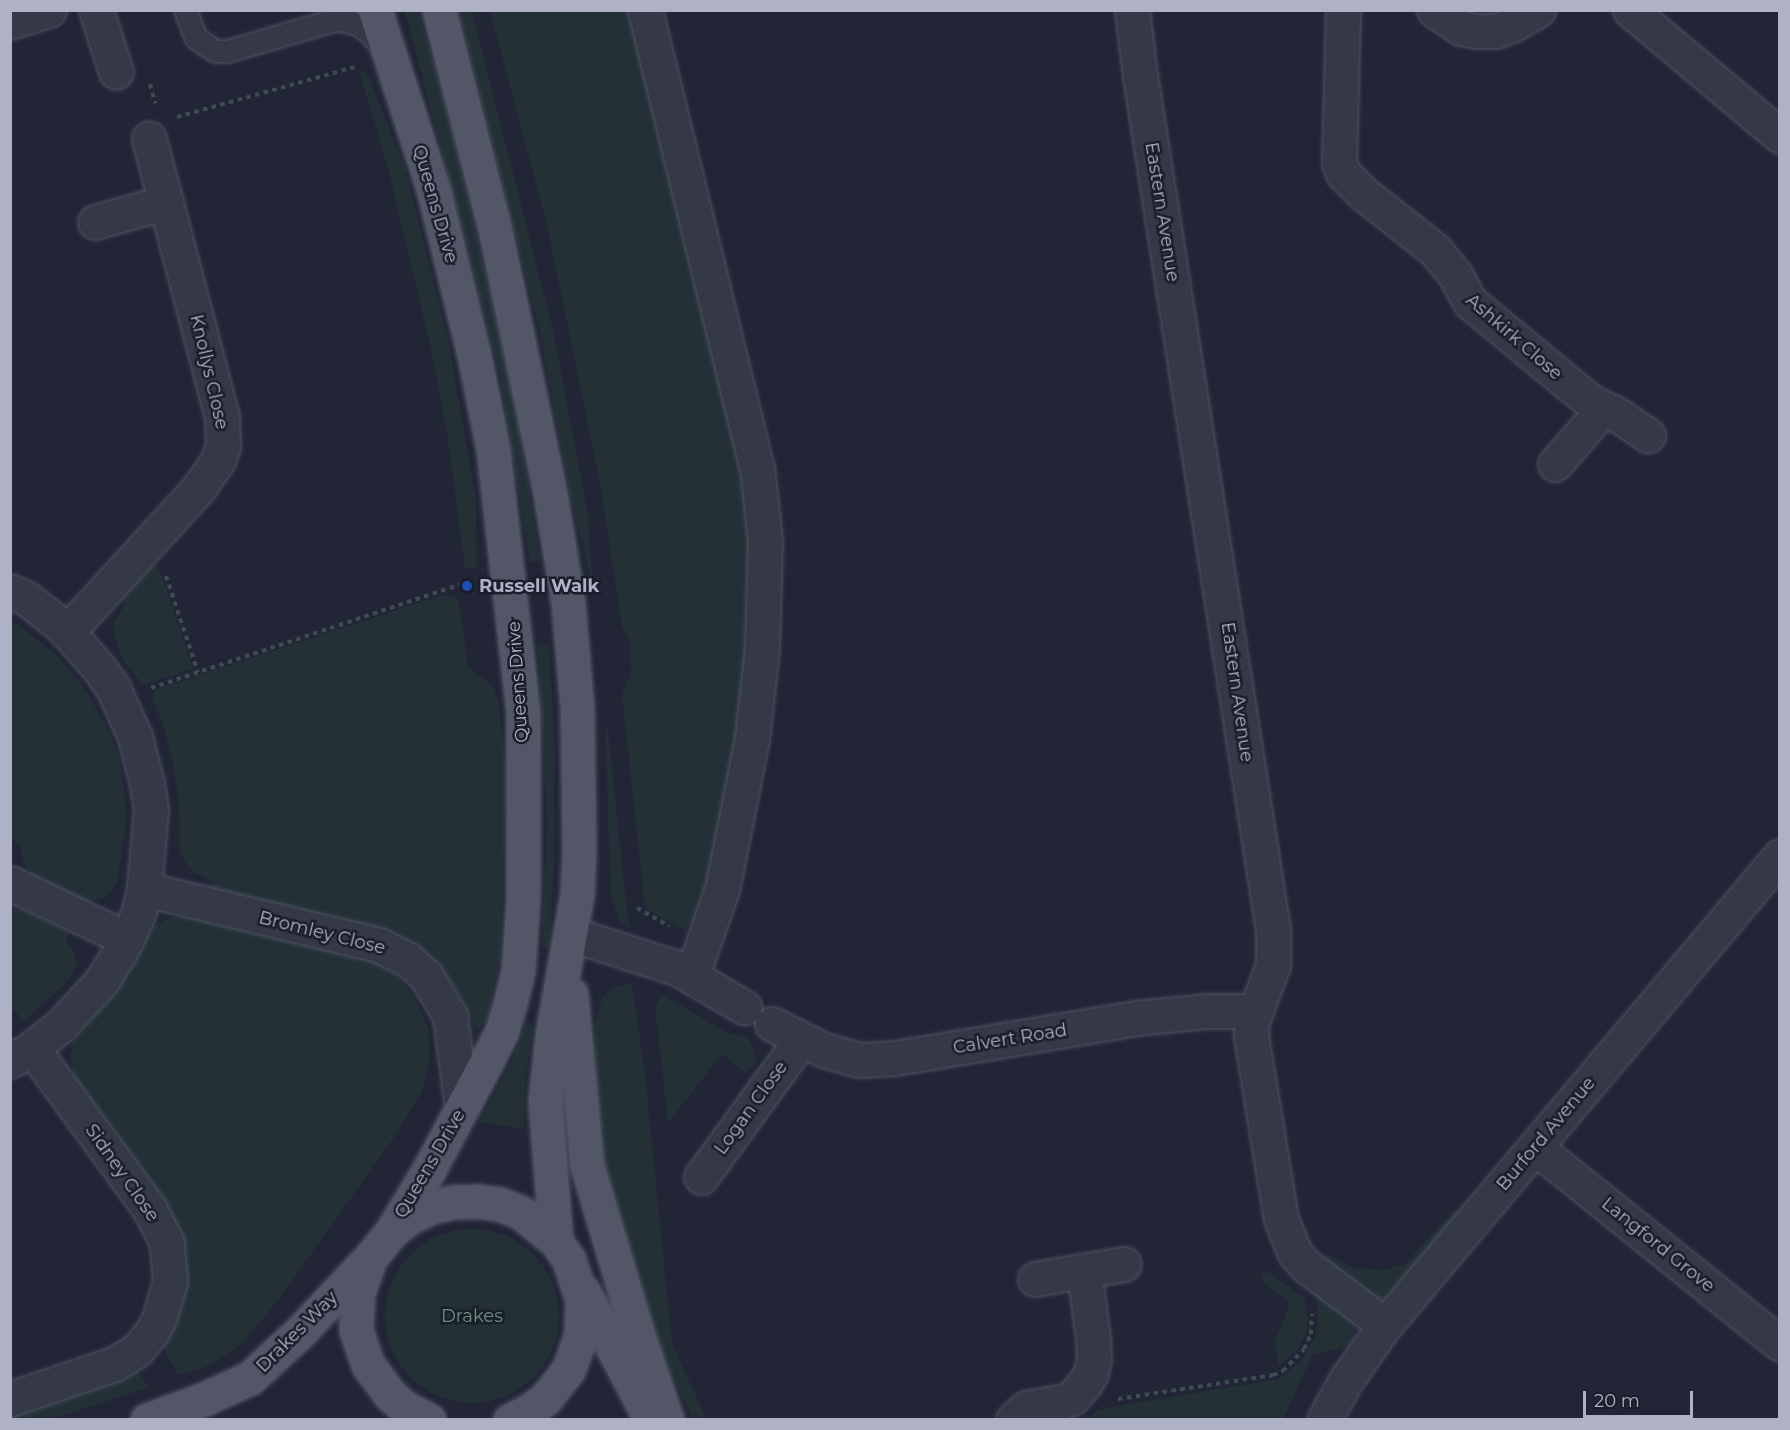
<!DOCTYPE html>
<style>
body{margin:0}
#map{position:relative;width:1790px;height:1430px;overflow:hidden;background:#212536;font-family:Montserrat,sans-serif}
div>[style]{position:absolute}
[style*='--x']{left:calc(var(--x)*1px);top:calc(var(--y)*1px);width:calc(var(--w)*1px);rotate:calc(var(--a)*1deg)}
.green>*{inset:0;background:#233137}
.round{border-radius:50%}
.path>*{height:4px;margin-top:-2px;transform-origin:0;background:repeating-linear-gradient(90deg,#3e4c52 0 4.5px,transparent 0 9px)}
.roads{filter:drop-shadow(0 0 2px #4f5262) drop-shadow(0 0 2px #4f5262)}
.service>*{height:21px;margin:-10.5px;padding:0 10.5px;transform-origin:10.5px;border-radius:10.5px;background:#353847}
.minor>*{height:33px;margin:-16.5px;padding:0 16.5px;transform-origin:16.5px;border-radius:16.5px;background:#353847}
.primary>*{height:33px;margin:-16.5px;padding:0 16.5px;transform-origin:16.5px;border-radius:16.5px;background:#525667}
.dots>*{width:16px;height:16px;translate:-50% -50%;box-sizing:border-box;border:3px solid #1a1d2b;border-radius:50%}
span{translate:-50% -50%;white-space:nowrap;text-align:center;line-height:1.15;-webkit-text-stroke:5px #1a1d2b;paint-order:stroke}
.street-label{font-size:18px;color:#afb2c4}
.poi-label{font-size:18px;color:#afb2c4;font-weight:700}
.left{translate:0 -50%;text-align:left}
.park-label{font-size:18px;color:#68937b}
.frame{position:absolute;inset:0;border:12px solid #afb2c4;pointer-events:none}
.scale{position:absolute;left:1583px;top:1391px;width:110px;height:27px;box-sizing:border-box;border:3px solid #afb2c4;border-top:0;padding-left:8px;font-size:18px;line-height:21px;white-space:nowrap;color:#afb2c4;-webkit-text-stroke:4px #1a1d2b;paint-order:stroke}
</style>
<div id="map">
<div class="green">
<div style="clip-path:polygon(405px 11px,418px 11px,447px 108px,501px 340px,518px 420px,540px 561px,530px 562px,500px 375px)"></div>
<div style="clip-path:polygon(459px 11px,472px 11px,554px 334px,588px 514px,593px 589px,570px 493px,539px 327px)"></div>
<div style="clip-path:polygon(490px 11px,630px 11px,745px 482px,752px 578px,741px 711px,709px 880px,696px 920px,685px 930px,645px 909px,622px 695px,631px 672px,630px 641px,622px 627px,601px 489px,547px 225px)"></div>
<div style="clip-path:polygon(359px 70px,368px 75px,404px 165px,449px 343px,476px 500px,476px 568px,465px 568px,447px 434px,433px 358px,388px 168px)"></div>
<div style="clip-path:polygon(153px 564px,159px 567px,193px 669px,143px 685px,124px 662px,113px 632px,114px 622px,126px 603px,122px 599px)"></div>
<div style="clip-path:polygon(443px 595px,455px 597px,459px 601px,468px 665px,475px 673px,493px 685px,498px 700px,506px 770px,500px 958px,486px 1022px,478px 1029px,472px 1024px,462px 999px,439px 964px,408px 941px,395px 935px,211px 890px,213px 882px,192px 871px,180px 854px,179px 804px,173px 762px,163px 725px,151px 696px,157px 689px)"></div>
<div style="clip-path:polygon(10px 619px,54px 652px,81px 683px,105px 723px,120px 759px,127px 819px,117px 883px,106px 897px,81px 905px,33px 878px,23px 861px,20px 844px,11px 839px)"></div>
<div style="clip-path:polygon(538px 644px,549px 644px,555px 753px,554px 863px,549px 949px,542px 947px,547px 822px)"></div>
<div style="clip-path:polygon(605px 730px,608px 730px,629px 929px,619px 920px,611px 896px)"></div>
<div style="clip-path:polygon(11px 906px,33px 914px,70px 933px,66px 941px,74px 951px,77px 962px,72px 975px,65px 984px,24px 1021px,11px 1007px)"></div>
<div style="clip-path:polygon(195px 916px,369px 957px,396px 975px,414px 996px,429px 1029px,429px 1063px,422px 1091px,395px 1136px,276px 1303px,244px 1341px,227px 1355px,205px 1367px,178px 1375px,160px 1341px,176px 1300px,75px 1081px,71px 1062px,72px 1044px,90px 1013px,152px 927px,171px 917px)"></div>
<div style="clip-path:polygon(632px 983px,645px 1074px,672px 1343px,706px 1419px,694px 1419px,656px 1345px,605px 1201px,593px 1124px,595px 1022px,603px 996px,616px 986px)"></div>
<div style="clip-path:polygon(662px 994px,729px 1034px,744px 1036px,750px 1041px,756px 1057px,756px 1062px,746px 1073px,722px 1054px,668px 1123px,655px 1007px)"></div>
<div style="clip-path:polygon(527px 1022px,533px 1024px,525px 1082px,524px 1129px,479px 1122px,510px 1065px)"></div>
<div style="clip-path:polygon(1454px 1210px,1460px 1213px,1393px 1295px,1385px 1298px,1376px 1298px,1323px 1265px,1328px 1254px,1354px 1268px,1385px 1270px,1405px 1264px)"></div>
<div class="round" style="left:385px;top:1229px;width:174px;height:174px"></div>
<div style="clip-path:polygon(1262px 1271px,1271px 1274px,1305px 1299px,1308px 1319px,1305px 1335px,1297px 1350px,1278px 1367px,1275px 1341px,1290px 1303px,1263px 1282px)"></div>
<div style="clip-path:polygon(1316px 1292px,1354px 1320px,1356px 1338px,1352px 1347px,1313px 1354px,1283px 1419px,1082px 1420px,1100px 1409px,1279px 1379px,1300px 1362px,1314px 1339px,1318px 1325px)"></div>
<div style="clip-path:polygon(136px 1367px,148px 1388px,52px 1419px,11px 1419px,10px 1415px)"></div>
</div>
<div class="path">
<div style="--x:150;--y:84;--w:20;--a:75"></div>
<div style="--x:177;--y:117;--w:188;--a:-15.7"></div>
<div style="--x:166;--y:576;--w:101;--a:71.6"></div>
<div style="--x:151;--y:688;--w:327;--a:-18.5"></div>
<div style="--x:637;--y:908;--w:37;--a:29"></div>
<div style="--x:1118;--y:1399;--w:157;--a:-8.8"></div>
<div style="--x:1273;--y:1375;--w:11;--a:-22"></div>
<div style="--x:1283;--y:1371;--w:30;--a:-46"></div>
<div style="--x:1304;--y:1349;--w:17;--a:-65"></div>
<div style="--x:1311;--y:1334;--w:20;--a:-87"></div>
</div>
<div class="roads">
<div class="service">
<div style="--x:185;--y:10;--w:30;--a:69"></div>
<div style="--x:196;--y:38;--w:23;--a:34"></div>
<div style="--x:215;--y:51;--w:12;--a:0"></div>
<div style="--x:227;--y:51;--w:115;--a:-16.2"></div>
<div style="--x:337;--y:19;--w:22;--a:13"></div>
<div style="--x:358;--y:24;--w:16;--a:38"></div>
<div style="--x:371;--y:34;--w:19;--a:51"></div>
</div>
<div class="minor">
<div style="--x:96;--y:10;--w:65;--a:72.1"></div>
<div style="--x:645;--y:10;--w:471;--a:76.3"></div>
<div style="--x:757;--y:468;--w:72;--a:83.7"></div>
<div style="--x:765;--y:540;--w:108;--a:91.6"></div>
<div style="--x:762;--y:648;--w:91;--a:96.3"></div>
<div style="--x:752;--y:738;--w:154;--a:101.2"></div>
<div style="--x:722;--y:889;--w:91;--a:109.2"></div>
<div style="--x:1132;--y:10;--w:65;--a:83"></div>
<div style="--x:1140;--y:75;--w:865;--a:81.16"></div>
<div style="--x:1273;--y:930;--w:35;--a:90"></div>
<div style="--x:1273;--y:965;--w:60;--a:110.6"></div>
<div style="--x:1252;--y:1021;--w:15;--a:94"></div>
<div style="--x:1251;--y:1036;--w:185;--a:80.7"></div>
<div style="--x:1281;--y:1219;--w:37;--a:68"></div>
<div style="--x:1295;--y:1253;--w:16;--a:50"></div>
<div style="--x:1305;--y:1265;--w:100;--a:36.9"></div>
<div style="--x:1343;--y:10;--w:152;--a:91.5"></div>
<div style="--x:1339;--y:162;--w:12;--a:70"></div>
<div style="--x:1343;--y:173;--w:30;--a:45"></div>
<div style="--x:1364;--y:194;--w:90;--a:38.3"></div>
<div style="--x:1435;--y:250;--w:33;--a:51"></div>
<div style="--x:1456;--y:276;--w:30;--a:62"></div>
<div style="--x:1470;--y:302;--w:157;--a:39.6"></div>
<div style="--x:1591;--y:402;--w:26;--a:25"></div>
<div style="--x:1615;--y:413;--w:40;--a:34"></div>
<div style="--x:1434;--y:10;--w:32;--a:34"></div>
<div style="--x:1461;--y:28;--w:16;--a:11"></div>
<div style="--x:1477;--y:31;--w:18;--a:0"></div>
<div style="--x:1495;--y:31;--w:20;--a:-20"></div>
<div style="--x:1514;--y:24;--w:28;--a:-30"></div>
<div style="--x:1630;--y:10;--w:196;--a:40"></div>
<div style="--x:10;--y:22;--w:41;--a:-17.1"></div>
<div style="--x:95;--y:222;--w:74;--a:-15.7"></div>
<div style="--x:1555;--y:464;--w:73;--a:-48.9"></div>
<div style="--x:10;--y:591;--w:17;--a:24"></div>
<div style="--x:26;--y:598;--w:47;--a:38.1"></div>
<div style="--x:63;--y:627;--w:55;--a:48.7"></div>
<div style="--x:99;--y:668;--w:24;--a:55"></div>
<div style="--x:113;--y:688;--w:54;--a:65.8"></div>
<div style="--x:135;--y:737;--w:49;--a:75.7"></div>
<div style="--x:147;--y:784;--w:26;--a:81"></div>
<div style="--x:151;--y:810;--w:79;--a:95.1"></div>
<div style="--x:144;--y:889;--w:26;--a:103"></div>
<div style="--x:138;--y:914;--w:40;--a:115"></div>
<div style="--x:121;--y:950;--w:38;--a:122"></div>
<div style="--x:101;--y:982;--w:60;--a:133"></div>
<div style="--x:60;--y:1026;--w:41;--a:142"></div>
<div style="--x:28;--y:1051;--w:21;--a:151"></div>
<div style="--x:67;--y:632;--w:194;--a:-47.5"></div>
<div style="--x:198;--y:489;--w:35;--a:-55"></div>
<div style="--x:218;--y:460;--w:15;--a:-70"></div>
<div style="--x:223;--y:446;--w:29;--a:-92"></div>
<div style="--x:222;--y:417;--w:288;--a:-104.7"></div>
<div style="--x:10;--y:883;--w:130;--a:25.6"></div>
<div style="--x:144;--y:889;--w:242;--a:13.4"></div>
<div style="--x:379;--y:945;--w:31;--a:27"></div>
<div style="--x:407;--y:959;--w:25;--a:42"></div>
<div style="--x:426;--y:976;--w:47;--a:59"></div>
<div style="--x:450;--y:1016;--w:93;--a:82.6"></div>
<div style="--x:571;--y:934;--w:111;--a:17.8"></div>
<div style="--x:677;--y:968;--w:78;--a:30.2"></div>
<div style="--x:772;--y:1024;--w:58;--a:26.6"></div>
<div style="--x:824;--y:1050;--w:36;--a:16"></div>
<div style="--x:859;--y:1060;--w:36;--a:-3"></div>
<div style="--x:895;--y:1058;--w:244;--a:-9.4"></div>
<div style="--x:1136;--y:1018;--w:70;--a:-5.7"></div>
<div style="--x:1206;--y:1011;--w:49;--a:0"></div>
<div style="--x:1535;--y:1147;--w:314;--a:38.8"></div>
<div style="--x:701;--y:1177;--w:170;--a:-53.9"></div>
<div style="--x:1035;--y:1279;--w:90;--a:-9.6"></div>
<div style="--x:10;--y:1399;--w:110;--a:-18.6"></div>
<div style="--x:114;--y:1364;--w:27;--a:-31"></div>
<div style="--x:137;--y:1350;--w:23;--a:-50"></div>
<div style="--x:152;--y:1332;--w:18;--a:-63"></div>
<div style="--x:160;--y:1316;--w:36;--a:-74"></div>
<div style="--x:170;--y:1281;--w:38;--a:-95"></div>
<div style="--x:167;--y:1243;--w:39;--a:-117"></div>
<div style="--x:149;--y:1208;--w:198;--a:-126.2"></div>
<div style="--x:1013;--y:1420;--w:18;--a:-43"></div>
<div style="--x:1026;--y:1408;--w:36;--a:-10"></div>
<div style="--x:1061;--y:1402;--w:12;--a:-20"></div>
<div style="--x:1072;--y:1398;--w:20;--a:-49"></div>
<div style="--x:1085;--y:1383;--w:12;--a:-59"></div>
<div style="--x:1091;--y:1373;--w:16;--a:-79"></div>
<div style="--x:1094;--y:1357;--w:18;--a:-93"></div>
<div style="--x:1093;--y:1339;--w:69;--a:-97.5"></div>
<div style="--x:1324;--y:1420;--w:46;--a:-61.2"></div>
<div style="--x:1346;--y:1380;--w:67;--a:-54.7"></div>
<div style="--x:1385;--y:1325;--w:613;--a:-49.9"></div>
</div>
<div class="primary">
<div style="--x:375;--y:10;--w:191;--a:72"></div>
<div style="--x:434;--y:192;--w:168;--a:76.2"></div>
<div style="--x:474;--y:355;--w:96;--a:78.6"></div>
<div style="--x:493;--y:449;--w:264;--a:83.5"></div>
<div style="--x:523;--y:711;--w:187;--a:90"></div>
<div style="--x:523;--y:898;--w:73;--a:93.9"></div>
<div style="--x:518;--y:971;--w:34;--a:104"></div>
<div style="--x:510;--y:1004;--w:28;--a:107"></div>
<div style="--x:502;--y:1031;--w:27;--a:117"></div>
<div style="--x:490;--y:1055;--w:128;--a:118"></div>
<div style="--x:430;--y:1168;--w:74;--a:121.1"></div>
<div style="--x:439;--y:10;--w:222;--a:75.7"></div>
<div style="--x:494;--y:225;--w:274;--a:78.2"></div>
<div style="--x:550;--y:493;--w:111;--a:80.7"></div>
<div style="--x:568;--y:603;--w:105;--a:85.1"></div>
<div style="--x:577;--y:708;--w:143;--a:89.2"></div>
<div style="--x:579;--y:851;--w:43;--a:92.7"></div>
<div style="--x:577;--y:894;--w:142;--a:100.1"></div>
<div style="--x:552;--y:1034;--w:68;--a:95.9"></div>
<div style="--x:545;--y:1102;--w:139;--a:85.5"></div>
<div style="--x:571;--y:994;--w:173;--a:84.7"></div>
<div style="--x:587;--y:1166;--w:183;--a:73.2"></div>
<div style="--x:640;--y:1341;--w:83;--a:71.1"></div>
<div style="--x:583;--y:1291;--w:138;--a:62.3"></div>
<div style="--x:147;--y:1420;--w:61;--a:-20.2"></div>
<div style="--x:204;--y:1399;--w:51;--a:-24.5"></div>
<div style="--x:250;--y:1378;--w:68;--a:-42.6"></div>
<div style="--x:300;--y:1332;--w:95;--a:-46.7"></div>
<div style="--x:429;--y:1420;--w:28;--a:-153"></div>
<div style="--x:404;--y:1407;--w:18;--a:-139"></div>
<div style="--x:390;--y:1395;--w:37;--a:-126"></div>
<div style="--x:368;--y:1365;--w:37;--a:-109"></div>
<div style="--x:356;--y:1330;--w:37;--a:-87"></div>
<div style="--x:358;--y:1293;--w:37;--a:-71"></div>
<div style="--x:370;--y:1258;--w:35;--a:-51"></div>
<div style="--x:392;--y:1231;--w:23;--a:-38"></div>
<div style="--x:410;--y:1217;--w:23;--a:-25"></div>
<div style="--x:431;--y:1207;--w:23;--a:-13"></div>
<div style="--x:453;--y:1202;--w:23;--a:-2"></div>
<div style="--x:476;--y:1201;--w:23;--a:7"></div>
<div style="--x:499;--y:1204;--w:22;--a:21"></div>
<div style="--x:520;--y:1212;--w:46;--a:38.9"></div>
<div style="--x:556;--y:1241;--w:23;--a:56"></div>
<div style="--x:569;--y:1260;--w:42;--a:72"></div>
<div style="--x:582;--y:1300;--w:35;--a:92"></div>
<div style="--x:581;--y:1335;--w:37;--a:110"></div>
<div style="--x:568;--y:1370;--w:36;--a:128"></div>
<div style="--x:546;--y:1398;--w:18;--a:142"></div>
<div style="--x:532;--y:1409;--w:25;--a:153"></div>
</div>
</div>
<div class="dots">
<div style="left:467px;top:586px;background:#1a4fb4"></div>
</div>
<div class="street-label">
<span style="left:435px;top:204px;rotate:74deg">Queens Drive</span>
<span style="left:1162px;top:212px;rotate:81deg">Eastern Avenue</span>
<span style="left:1514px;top:337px;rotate:41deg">Ashkirk Close</span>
<span style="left:209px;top:372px;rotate:77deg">Knollys Close</span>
<span style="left:518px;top:682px;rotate:-94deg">Queens Drive</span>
<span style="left:1237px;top:692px;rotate:82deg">Eastern Avenue</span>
<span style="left:322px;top:933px;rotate:14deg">Bromley Close</span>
<span style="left:1010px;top:1039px;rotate:-9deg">Calvert Road</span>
<span style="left:751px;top:1108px;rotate:-54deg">Logan Close</span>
<span style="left:1546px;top:1134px;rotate:-50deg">Burford Avenue</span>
<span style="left:430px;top:1164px;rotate:-60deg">Queens Drive</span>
<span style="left:122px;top:1173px;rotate:55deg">Sidney Close</span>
<span style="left:1658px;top:1245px;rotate:39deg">Langford Grove</span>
<span style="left:297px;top:1332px;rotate:-45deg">Drakes Way</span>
</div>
<div class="poi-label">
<span class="left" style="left:479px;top:586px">Russell Walk</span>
</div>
<div class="park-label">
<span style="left:472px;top:1316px">Drakes</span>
</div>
<div class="frame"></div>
<div class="scale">20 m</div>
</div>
